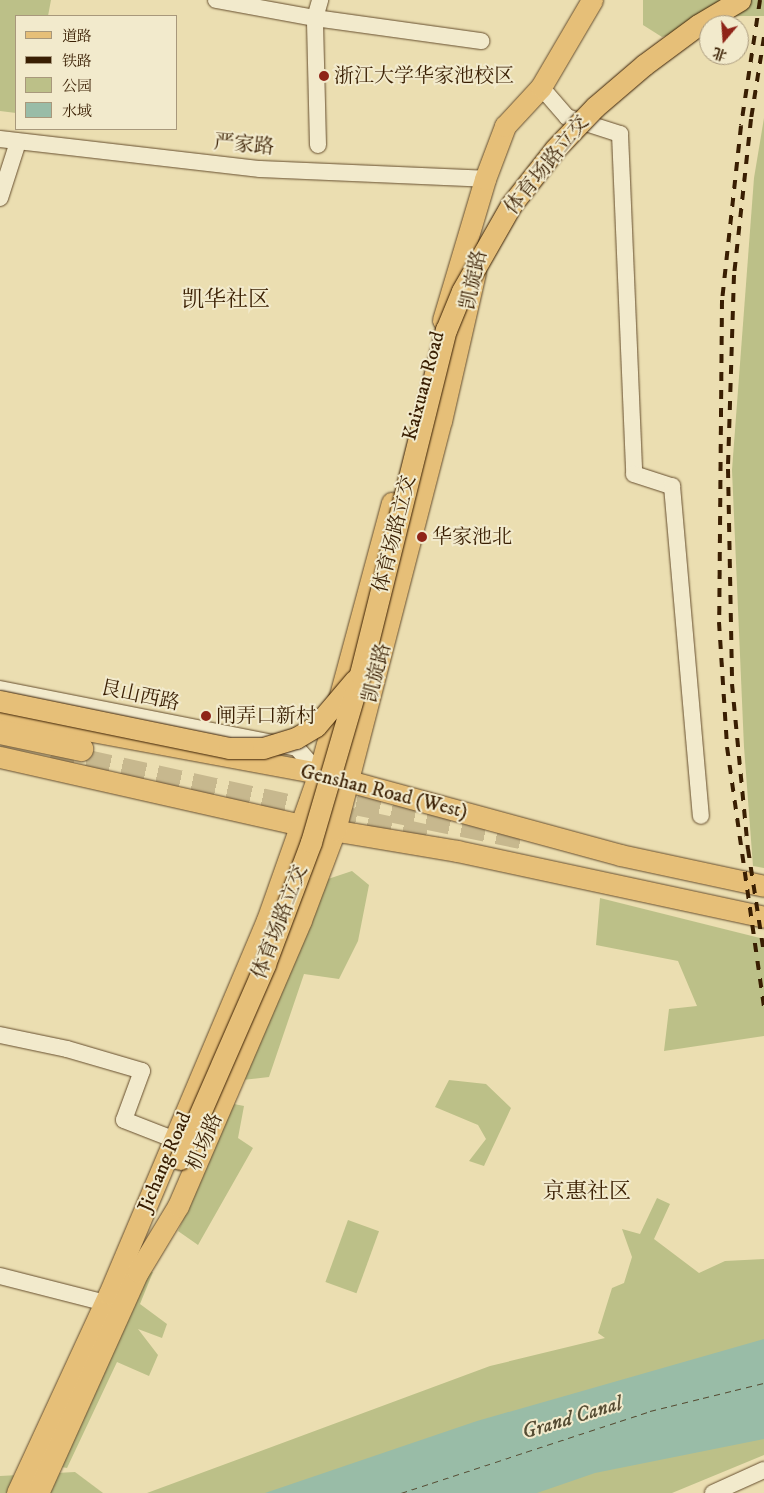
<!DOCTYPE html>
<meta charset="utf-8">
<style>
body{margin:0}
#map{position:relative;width:764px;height:1493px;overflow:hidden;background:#ebdeb1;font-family:"IM FELL DW Pica","Noto Serif SC",serif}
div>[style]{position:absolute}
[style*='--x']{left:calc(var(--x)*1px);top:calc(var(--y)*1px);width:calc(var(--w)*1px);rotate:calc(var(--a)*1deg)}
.green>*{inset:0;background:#bcc088;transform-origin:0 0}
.water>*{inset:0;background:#99bca7}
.ferry>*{height:1px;margin-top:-0.5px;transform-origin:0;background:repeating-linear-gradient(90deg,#564d34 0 6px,transparent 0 11px)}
.highway-tunnel>*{height:24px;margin-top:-12px;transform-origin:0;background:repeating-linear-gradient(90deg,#c7b88e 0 24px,transparent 0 36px)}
.roads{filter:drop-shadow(0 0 1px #664e2e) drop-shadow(0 0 1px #664e2e)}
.minor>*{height:16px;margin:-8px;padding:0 8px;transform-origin:8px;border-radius:8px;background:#f2eacc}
.major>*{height:21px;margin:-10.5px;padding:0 10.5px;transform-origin:10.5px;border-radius:10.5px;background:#e6bf78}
.highway>*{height:24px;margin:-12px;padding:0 12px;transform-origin:12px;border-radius:12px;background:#e6bf78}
.rail>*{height:4px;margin-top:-2px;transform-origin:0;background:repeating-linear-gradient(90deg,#391e02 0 9px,transparent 0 18px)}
.bridges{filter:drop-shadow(0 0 1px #391e02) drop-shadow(0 0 1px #391e02)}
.major-bridge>*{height:21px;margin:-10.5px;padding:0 10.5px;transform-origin:10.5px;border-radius:10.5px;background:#e6bf78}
.dots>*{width:14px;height:14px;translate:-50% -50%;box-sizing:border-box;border:2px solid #f2eacc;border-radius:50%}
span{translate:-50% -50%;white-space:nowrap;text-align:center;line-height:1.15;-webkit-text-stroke:4px #f2eacc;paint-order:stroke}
.poi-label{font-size:20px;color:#391e02}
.left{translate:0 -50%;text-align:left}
.street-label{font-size:20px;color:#391e02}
.water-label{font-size:21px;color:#564d34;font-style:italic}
.quarter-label{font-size:22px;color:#391e02}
.legend{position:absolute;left:15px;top:15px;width:162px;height:115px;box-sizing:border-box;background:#f2eacc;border:1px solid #a8987b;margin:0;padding:6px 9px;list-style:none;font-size:15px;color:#391e02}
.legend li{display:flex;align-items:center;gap:10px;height:25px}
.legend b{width:25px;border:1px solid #a8987b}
.north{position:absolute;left:699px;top:15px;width:50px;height:50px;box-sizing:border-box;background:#f2eacc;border:1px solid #a8987b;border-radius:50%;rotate:198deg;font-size:14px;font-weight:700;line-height:20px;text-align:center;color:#391e02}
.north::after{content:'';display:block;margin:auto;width:18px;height:22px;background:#8f2418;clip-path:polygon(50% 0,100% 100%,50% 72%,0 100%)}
</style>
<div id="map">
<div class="green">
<div style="clip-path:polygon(0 0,51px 0,48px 16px,16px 16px,16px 113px,0 111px)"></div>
<div style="clip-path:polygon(643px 0,764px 0,764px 16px,731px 16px,662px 37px,643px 25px)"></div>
<div style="clip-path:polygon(764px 118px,764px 868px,753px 866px,744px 747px,732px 470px,754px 178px)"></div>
<div style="clip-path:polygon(352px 871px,369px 885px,358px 941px,339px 979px,304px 974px,269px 1077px,242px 1080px,325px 880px)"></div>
<div style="clip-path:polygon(600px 898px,764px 939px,764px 1036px,664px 1051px,669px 1009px,697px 1006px,678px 961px,596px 945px)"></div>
<div style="clip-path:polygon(449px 1080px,486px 1084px,511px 1108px,484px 1166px,469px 1161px,486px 1139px,478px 1125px,435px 1107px)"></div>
<div style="clip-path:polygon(234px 1104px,244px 1106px,238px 1138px,253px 1148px,198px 1245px,178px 1231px)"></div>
<div style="clip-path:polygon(657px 1198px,670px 1204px,654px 1239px,699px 1273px,725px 1261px,764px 1259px,764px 1455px,672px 1493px,147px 1493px,490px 1366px,605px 1338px,598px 1333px,612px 1288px,624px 1283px,632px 1257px,622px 1229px,640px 1234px)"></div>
<div style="left:348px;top:1220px;width:33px;height:66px;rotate:20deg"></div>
<div style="clip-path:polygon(153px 1272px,140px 1304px,167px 1324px,162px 1338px,138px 1329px,158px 1355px,149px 1376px,117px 1362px,67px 1468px,56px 1466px,145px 1273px)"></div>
<div style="clip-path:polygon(75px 1472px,103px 1493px,0 1493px,0 1476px)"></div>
</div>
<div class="water">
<div style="clip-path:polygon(764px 1339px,764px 1439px,595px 1473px,537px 1493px,265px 1493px,477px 1421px)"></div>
</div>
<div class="ferry">
<div style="--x:401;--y:1493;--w:262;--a:-18.2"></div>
<div style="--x:650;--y:1411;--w:117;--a:-13.8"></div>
</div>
<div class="highway-tunnel">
<div style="--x:51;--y:754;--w:396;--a:12.4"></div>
<div style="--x:321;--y:796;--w:208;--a:11.6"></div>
</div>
<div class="roads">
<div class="minor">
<div style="--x:216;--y:0;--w:101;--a:10.3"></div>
<div style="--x:315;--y:18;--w:168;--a:7.9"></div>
<div style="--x:541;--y:87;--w:40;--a:49"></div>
<div style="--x:567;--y:117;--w:56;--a:17.8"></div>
<div style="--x:620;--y:134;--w:340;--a:87.6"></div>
<div style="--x:634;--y:474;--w:40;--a:18"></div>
<div style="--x:672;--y:486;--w:331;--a:85"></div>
<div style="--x:0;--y:139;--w:262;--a:6.6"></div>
<div style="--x:260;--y:169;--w:225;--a:2.5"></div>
<div style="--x:318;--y:145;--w:127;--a:-91.4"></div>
<div style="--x:315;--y:18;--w:19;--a:-74"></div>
<div style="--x:0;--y:198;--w:59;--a:-72.2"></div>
<div style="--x:0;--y:689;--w:303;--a:11.2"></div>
<div style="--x:297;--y:748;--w:33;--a:49"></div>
<div style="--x:0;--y:1035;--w:68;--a:11.8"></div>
<div style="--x:67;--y:1049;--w:78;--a:16.3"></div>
<div style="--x:142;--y:1071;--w:52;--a:110.2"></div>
<div style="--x:124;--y:1120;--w:55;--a:21.4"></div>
<div style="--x:0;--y:1276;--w:109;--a:14.3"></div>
<div style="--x:713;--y:1493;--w:56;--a:-24.3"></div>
</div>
<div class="major">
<div style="--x:443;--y:320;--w:147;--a:-73.4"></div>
<div style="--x:485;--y:179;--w:57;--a:-69.3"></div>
<div style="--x:505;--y:126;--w:53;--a:-47.3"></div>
<div style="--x:541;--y:87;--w:101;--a:-59.6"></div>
<div style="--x:0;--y:714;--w:324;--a:10.5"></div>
<div style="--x:319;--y:773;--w:312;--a:15.2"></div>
<div style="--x:620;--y:855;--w:147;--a:12.1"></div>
<div style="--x:0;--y:757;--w:310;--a:12.7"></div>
<div style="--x:302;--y:825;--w:157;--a:9.5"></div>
<div style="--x:457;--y:851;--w:314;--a:12.1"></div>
<div style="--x:17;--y:1493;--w:219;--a:-65.2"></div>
<div style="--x:109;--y:1294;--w:406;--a:-67.1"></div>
<div style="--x:267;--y:920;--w:156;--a:-70.5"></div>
<div style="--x:319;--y:773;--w:280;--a:-74.9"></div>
<div style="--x:38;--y:1493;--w:243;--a:-65.7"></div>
<div style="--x:138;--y:1272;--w:77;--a:-58.8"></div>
<div style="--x:178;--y:1206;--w:311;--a:-66.7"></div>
<div style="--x:301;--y:920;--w:96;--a:-69.3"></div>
<div style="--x:335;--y:830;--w:423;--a:-75.5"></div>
<div style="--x:441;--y:421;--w:152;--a:-77.1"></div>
</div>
<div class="highway">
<div style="--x:0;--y:732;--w:83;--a:11.9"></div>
</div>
</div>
<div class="rail">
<div style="--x:760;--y:0;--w:127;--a:98.6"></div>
<div style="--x:741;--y:126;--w:175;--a:96.2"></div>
<div style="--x:722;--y:300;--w:322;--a:90.5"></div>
<div style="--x:719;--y:622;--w:125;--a:86.3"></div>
<div style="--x:727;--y:747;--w:263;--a:81.9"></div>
<div style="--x:764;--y:37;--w:83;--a:99"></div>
<div style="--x:751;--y:119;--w:157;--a:96.2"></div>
<div style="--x:734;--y:275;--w:194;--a:91.8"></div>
<div style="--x:728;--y:469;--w:215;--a:88.9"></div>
<div style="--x:732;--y:684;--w:166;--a:84.5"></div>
<div style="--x:748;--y:849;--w:105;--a:81.3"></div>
</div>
<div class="bridges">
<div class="major-bridge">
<div style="--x:0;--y:701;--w:234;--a:11.6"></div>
<div style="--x:229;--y:748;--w:34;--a:0"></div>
<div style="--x:263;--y:748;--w:34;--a:-17"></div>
<div style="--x:296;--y:738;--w:23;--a:-31"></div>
<div style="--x:316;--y:726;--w:60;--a:-49.7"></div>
<div style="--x:180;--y:1159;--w:213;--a:-66.4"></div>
<div style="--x:265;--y:964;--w:130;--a:-69.3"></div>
<div style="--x:311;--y:842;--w:175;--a:-73.7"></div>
<div style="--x:360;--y:674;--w:355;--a:-76"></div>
<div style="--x:446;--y:330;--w:42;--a:-67.7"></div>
<div style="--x:462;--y:291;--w:99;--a:-60.3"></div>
<div style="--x:511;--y:205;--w:71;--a:-51.8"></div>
<div style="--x:555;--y:149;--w:58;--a:-46.4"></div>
<div style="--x:595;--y:107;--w:65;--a:-40.6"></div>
<div style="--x:644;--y:65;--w:67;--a:-36.5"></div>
<div style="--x:698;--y:25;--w:49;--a:-30.8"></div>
</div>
</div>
<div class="dots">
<div style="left:324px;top:76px;background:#8f2418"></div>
<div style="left:422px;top:537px;background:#8f2418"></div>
<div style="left:206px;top:716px;background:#8f2418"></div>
</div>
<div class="poi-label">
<span class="left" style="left:334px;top:76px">浙江大学华家池校区</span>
<span class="left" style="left:432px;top:537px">华家池北</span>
<span class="left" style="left:216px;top:716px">闸弄口新村</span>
</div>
<div class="street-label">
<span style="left:244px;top:145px;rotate:5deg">严家路</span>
<span style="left:547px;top:165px;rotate:-51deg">体育场路立交</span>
<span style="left:474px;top:280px;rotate:-78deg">凯旋路</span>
<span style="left:424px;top:386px;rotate:-75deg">Kaixuan Road</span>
<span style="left:395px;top:534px;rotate:-76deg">体育场路立交</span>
<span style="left:377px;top:673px;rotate:-76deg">凯旋路</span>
<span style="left:140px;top:696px;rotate:12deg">艮山西路</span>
<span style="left:384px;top:792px;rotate:14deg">Genshan Road (West)</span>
<span style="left:280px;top:922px;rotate:-69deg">体育场路立交</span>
<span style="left:205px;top:1142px;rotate:-67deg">机场路</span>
<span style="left:165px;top:1162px;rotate:-67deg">Jichang Road</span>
</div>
<div class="water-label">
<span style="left:572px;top:1418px;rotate:-17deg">Grand Canal</span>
</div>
<div class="quarter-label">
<span style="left:226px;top:300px">凯华社区</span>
<span style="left:587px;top:1192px">京惠社区</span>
</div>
<ul class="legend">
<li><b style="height:6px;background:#e6bf78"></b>道路</li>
<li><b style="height:6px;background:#391e02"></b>铁路</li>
<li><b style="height:14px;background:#bcc088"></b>公园</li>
<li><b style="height:14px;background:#99bca7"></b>水域</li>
</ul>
<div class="north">北</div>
</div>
